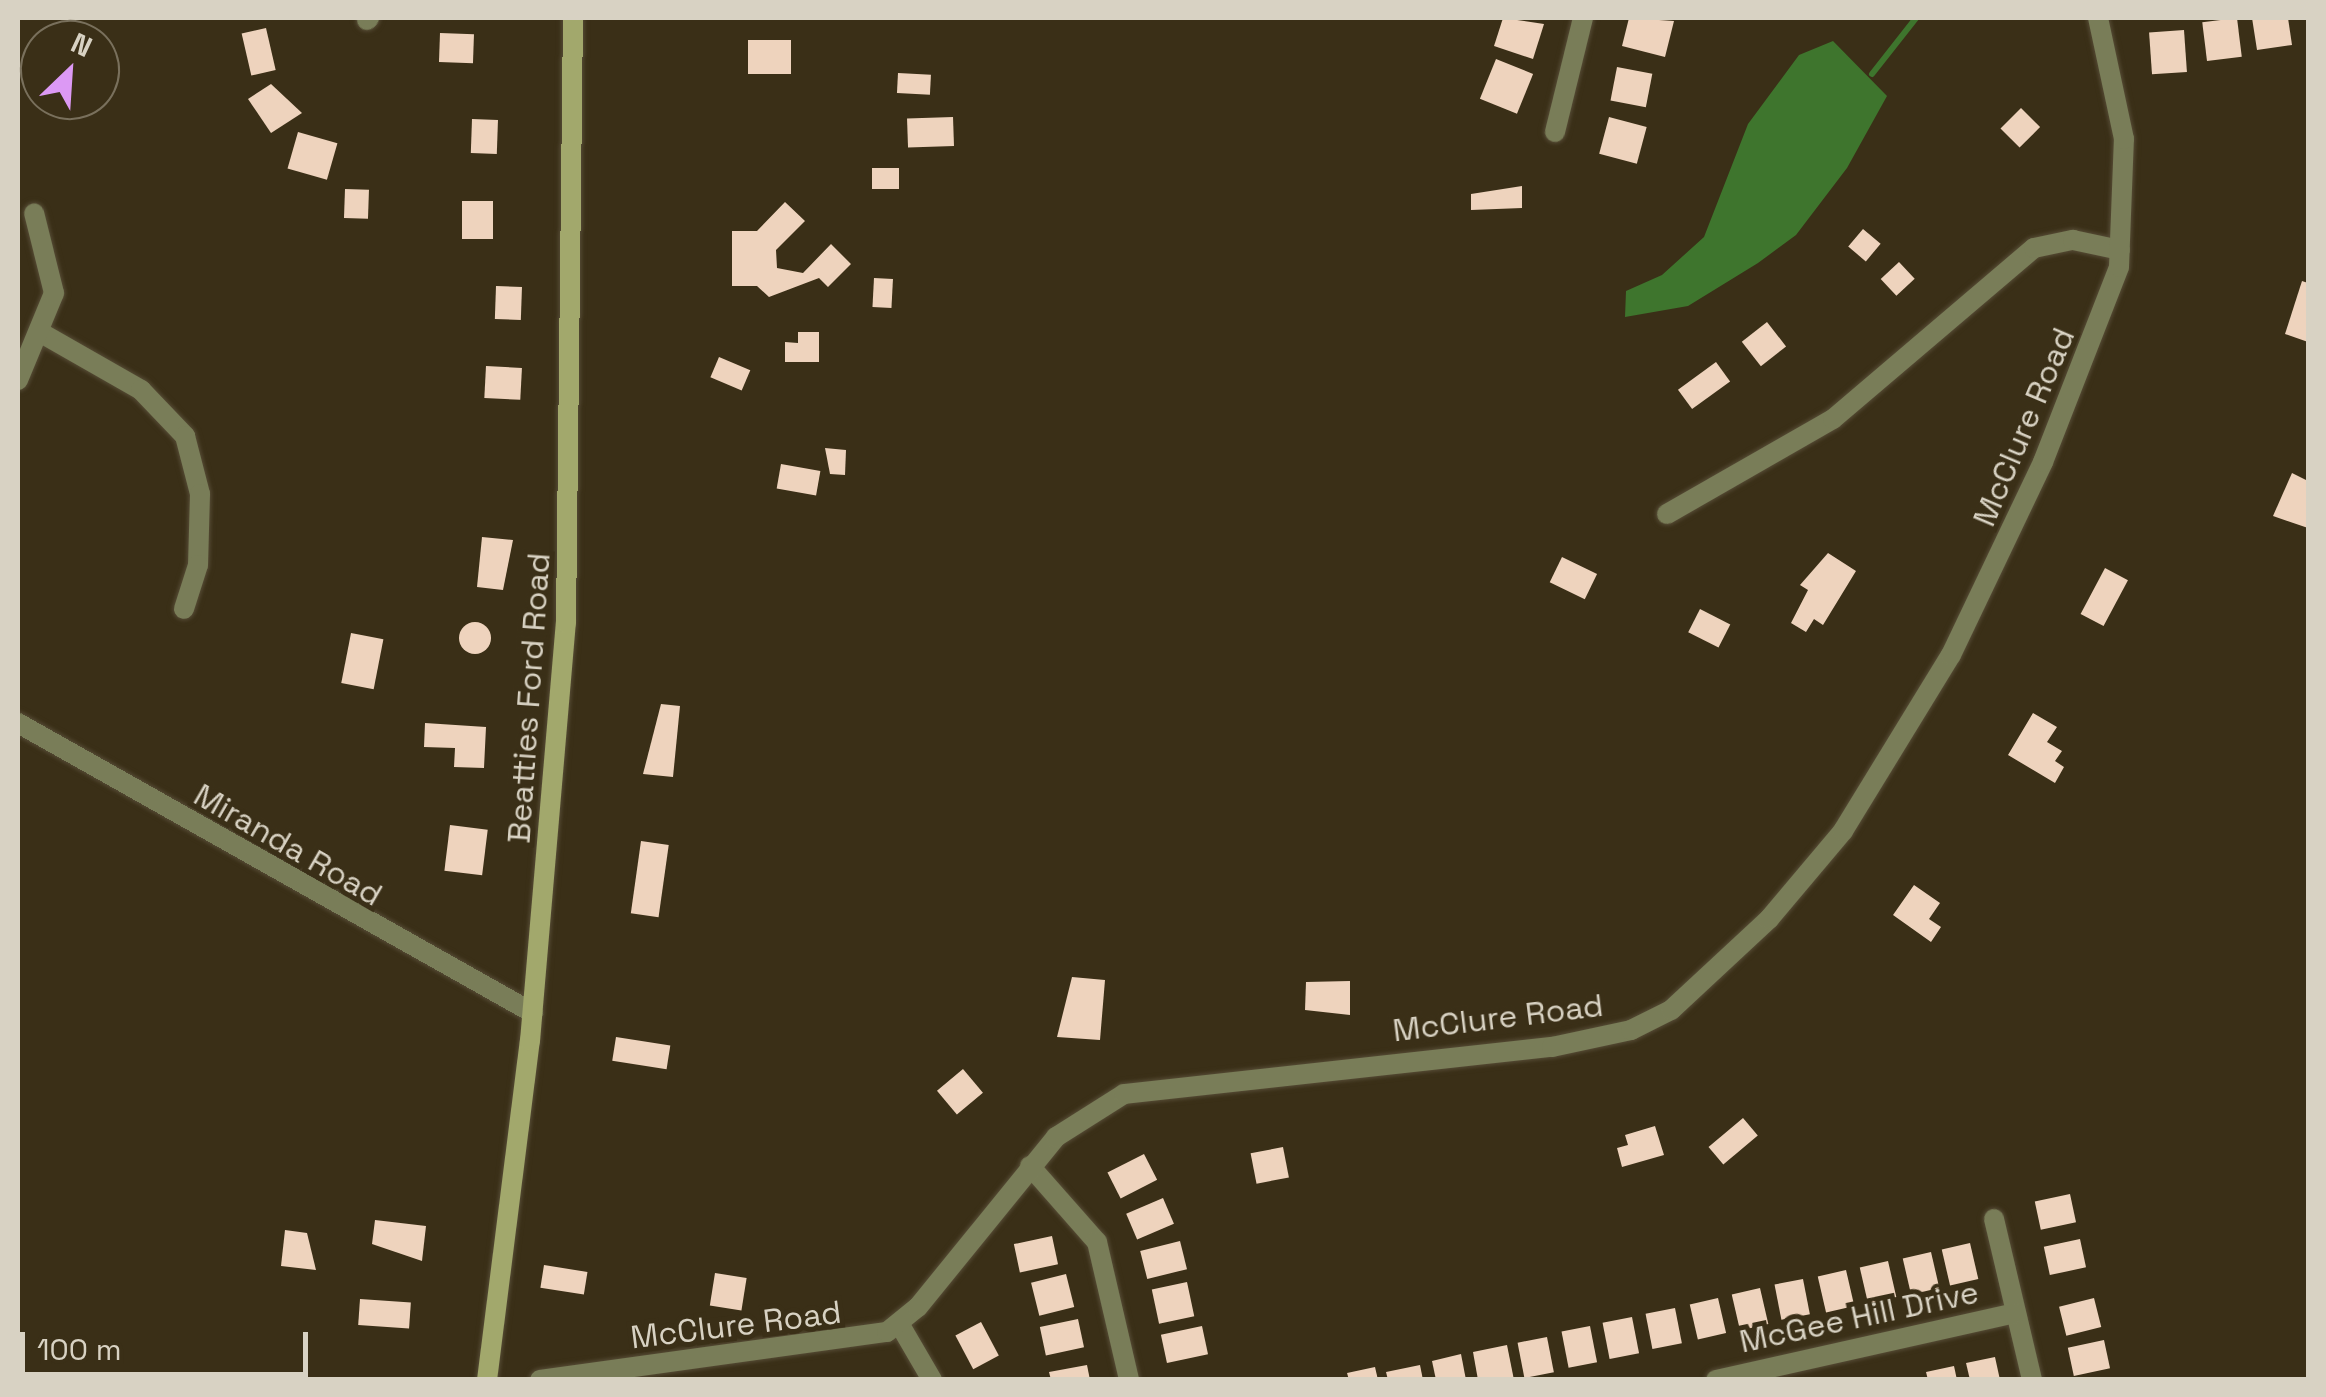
<!DOCTYPE html>
<style>
body{margin:0}
#map{position:relative;width:2326px;height:1397px;overflow:hidden;background:#3a2f17;font-family:"Space Grotesk",sans-serif}
div>[style]{position:absolute}
[style*='--x']{left:calc(var(--x)*1px);top:calc(var(--y)*1px);width:calc(var(--w)*1px);rotate:calc(var(--a)*1deg)}
.water>*{inset:0;background:#3e752d}
.stream>*{height:6px;margin:-3px;padding:0 3px;transform-origin:3px;border-radius:3px;background:#3e752d}
.building>*{inset:0;background:#eed3bd;transform-origin:0 0}
.round{border-radius:50%}
.roads{filter:drop-shadow(0 0 2px #564c36) drop-shadow(0 0 2px #564c36)}
.street>*{height:20px;margin:-10px;padding:0 10px;transform-origin:10px;border-radius:10px;background:#797d58}
.secondary>*{height:20px;margin:-10px;padding:0 10px;transform-origin:10px;border-radius:10px;background:#a2a86c}
span{translate:-50% -50%;white-space:nowrap;text-align:center;line-height:1.15;-webkit-text-stroke:10px #3a2f17;paint-order:stroke}
.street-label{font-size:32px;color:#d8d2c3}
.frame{position:absolute;inset:0;border:20px solid #d8d2c3;pointer-events:none}
.north{position:absolute;left:20px;top:20px;width:100px;height:100px;box-sizing:border-box;background:#3a2f17;border:2px solid #79705c;border-radius:50%;rotate:25deg;font-size:28px;font-weight:700;line-height:40px;text-align:center;color:#d8d2c3}
.north::after{content:'';display:block;margin:auto;width:35px;height:45px;background:#dc99f4;clip-path:polygon(50% 0,100% 100%,50% 72%,0 100%)}
.scale{position:absolute;left:20px;top:1332px;width:288px;height:45px;box-sizing:border-box;border:5px solid #d8d2c3;border-top:0;padding-left:12px;font-size:30px;line-height:35px;white-space:nowrap;color:#d8d2c3;-webkit-text-stroke:8px #3a2f17;paint-order:stroke}
</style>
<div id="map">
<div class="water">
<div style="clip-path:polygon(1833px 41px,1887px 96px,1847px 168px,1796px 235px,1758px 263px,1688px 306px,1625px 317px,1626px 291px,1662px 275px,1704px 237px,1748px 124px,1799px 55px)"></div>
</div>
<div class="stream">
<div style="--x:1872;--y:74;--w:71;--a:-51.8"></div>
</div>
<div class="building">
<div style="clip-path:polygon(1503px 18px,1544px 24px,1533px 59px,1494px 46px)"></div>
<div style="clip-path:polygon(1629px 18px,1674px 21px,1665px 57px,1622px 46px)"></div>
<div style="left:2237px;top:18px;width:39px;height:35px;rotate:83deg"></div>
<div style="clip-path:polygon(2252px 18px,2288px 18px,2292px 45px,2257px 50px)"></div>
<div style="left:266px;top:28px;width:43px;height:25px;rotate:77deg"></div>
<div style="left:2184px;top:30px;width:42px;height:35px;rotate:86deg"></div>
<div style="left:440px;top:33px;width:34px;height:29px;rotate:2deg"></div>
<div style="left:748px;top:40px;width:43px;height:34px"></div>
<div style="left:1496px;top:59px;width:40px;height:43px;rotate:22deg"></div>
<div style="left:1617px;top:67px;width:36px;height:34px;rotate:11deg"></div>
<div style="left:898px;top:73px;width:33px;height:20px;rotate:3deg"></div>
<div style="clip-path:polygon(271px 84px,302px 113px,271px 133px,248px 99px)"></div>
<div style="left:2021px;top:108px;width:27px;height:29px;rotate:45deg"></div>
<div style="left:953px;top:117px;width:29px;height:46px;rotate:88deg"></div>
<div style="left:1609px;top:117px;width:39px;height:38px;rotate:15deg"></div>
<div style="left:472px;top:119px;width:26px;height:34px;rotate:2deg"></div>
<div style="left:298px;top:132px;width:41px;height:38px;rotate:16deg"></div>
<div style="left:872px;top:168px;width:27px;height:21px"></div>
<div style="clip-path:polygon(1522px 186px,1522px 208px,1471px 210px,1471px 194px)"></div>
<div style="left:345px;top:189px;width:24px;height:29px;rotate:2deg"></div>
<div style="left:462px;top:201px;width:31px;height:38px"></div>
<div style="clip-path:polygon(785px 202px,805px 221px,776px 250px,777px 268px,803px 273px,831px 244px,851px 264px,828px 287px,819px 278px,769px 297px,757px 286px,732px 286px,732px 231px,757px 231px)"></div>
<div style="left:1863px;top:229px;width:23px;height:23px;rotate:40deg"></div>
<div style="left:1899px;top:262px;width:23px;height:25px;rotate:47deg"></div>
<div style="left:874px;top:278px;width:19px;height:29px;rotate:3deg"></div>
<div style="clip-path:polygon(2302px 281px,2308px 283px,2308px 342px,2285px 334px)"></div>
<div style="left:496px;top:286px;width:26px;height:33px;rotate:2deg"></div>
<div style="left:1767px;top:322px;width:31px;height:32px;rotate:52deg"></div>
<div style="clip-path:polygon(798px 332px,819px 332px,819px 362px,785px 362px,785px 342px,798px 343px)"></div>
<div style="left:719px;top:357px;width:34px;height:22px;rotate:23deg"></div>
<div style="left:1716px;top:362px;width:24px;height:47px;rotate:54deg"></div>
<div style="left:486px;top:366px;width:36px;height:32px;rotate:3deg"></div>
<div style="clip-path:polygon(825px 448px,846px 450px,845px 475px,830px 474px)"></div>
<div style="left:781px;top:464px;width:40px;height:25px;rotate:10deg"></div>
<div style="clip-path:polygon(2292px 473px,2308px 481px,2308px 528px,2273px 516px)"></div>
<div style="clip-path:polygon(482px 537px,513px 540px,503px 590px,477px 587px)"></div>
<div style="clip-path:polygon(1828px 553px,1856px 571px,1823px 625px,1814px 619px,1806px 632px,1791px 623px,1808px 590px,1800px 585px)"></div>
<div style="left:1562px;top:557px;width:39px;height:28px;rotate:26deg"></div>
<div style="left:2105px;top:568px;width:26px;height:52px;rotate:28deg"></div>
<div style="left:1700px;top:609px;width:34px;height:26px;rotate:27deg"></div>
<div class="round" style="left:459px;top:622px;width:32px;height:32px"></div>
<div style="left:351px;top:633px;width:33px;height:51px;rotate:11deg"></div>
<div style="clip-path:polygon(661px 704px,680px 706px,673px 777px,643px 774px)"></div>
<div style="clip-path:polygon(2033px 713px,2057px 727px,2047px 742px,2062px 751px,2055px 761px,2064px 767px,2055px 783px,2008px 755px)"></div>
<div style="clip-path:polygon(425px 723px,486px 727px,484px 768px,454px 767px,455px 748px,424px 747px)"></div>
<div style="left:450px;top:825px;width:38px;height:46px;rotate:7deg"></div>
<div style="left:641px;top:841px;width:28px;height:73px;rotate:8deg"></div>
<div style="clip-path:polygon(1914px 885px,1940px 903px,1929px 919px,1941px 927px,1931px 942px,1893px 915px)"></div>
<div style="clip-path:polygon(1072px 977px,1105px 980px,1100px 1040px,1057px 1037px)"></div>
<div style="clip-path:polygon(1350px 981px,1350px 1015px,1305px 1010px,1306px 982px)"></div>
<div style="left:616px;top:1037px;width:55px;height:24px;rotate:9deg"></div>
<div style="left:963px;top:1069px;width:31px;height:34px;rotate:50deg"></div>
<div style="left:1743px;top:1118px;width:23px;height:45px;rotate:50deg"></div>
<div style="clip-path:polygon(1655px 1126px,1664px 1155px,1622px 1167px,1617px 1148px,1628px 1145px,1625px 1135px)"></div>
<div style="left:1283px;top:1147px;width:31px;height:33px;rotate:79deg"></div>
<div style="left:1144px;top:1154px;width:29px;height:41px;rotate:63deg"></div>
<div style="left:2070px;top:1194px;width:29px;height:36px;rotate:78deg"></div>
<div style="left:1163px;top:1198px;width:28px;height:40px;rotate:67deg"></div>
<div style="clip-path:polygon(375px 1220px,426px 1226px,422px 1261px,372px 1244px)"></div>
<div style="clip-path:polygon(285px 1230px,307px 1233px,316px 1270px,281px 1266px)"></div>
<div style="left:1052px;top:1236px;width:29px;height:39px;rotate:78deg"></div>
<div style="left:2080px;top:1239px;width:29px;height:37px;rotate:78deg"></div>
<div style="left:1180px;top:1241px;width:29px;height:41px;rotate:76deg"></div>
<div style="left:1970px;top:1243px;width:37px;height:29px;rotate:77deg"></div>
<div style="left:1931px;top:1252px;width:37px;height:29px;rotate:77deg"></div>
<div style="left:1888px;top:1261px;width:37px;height:29px;rotate:77deg"></div>
<div style="left:544px;top:1265px;width:44px;height:23px;rotate:9deg"></div>
<div style="left:1846px;top:1270px;width:37px;height:29px;rotate:77deg"></div>
<div style="left:715px;top:1273px;width:32px;height:33px;rotate:9deg"></div>
<div style="left:1066px;top:1274px;width:34px;height:36px;rotate:76deg"></div>
<div style="left:1803px;top:1279px;width:36px;height:29px;rotate:79deg"></div>
<div style="left:1187px;top:1282px;width:35px;height:36px;rotate:78deg"></div>
<div style="left:1760px;top:1288px;width:37px;height:29px;rotate:77deg"></div>
<div style="left:1718px;top:1298px;width:36px;height:29px;rotate:77deg"></div>
<div style="left:2094px;top:1298px;width:30px;height:36px;rotate:76deg"></div>
<div style="left:360px;top:1299px;width:51px;height:26px;rotate:4deg"></div>
<div style="left:1675px;top:1308px;width:36px;height:30px;rotate:79deg"></div>
<div style="left:1632px;top:1317px;width:37px;height:30px;rotate:79deg"></div>
<div style="left:1078px;top:1319px;width:29px;height:39px;rotate:78deg"></div>
<div style="left:981px;top:1322px;width:38px;height:29px;rotate:62deg"></div>
<div style="left:1202px;top:1326px;width:29px;height:42px;rotate:78deg"></div>
<div style="left:1590px;top:1326px;width:37px;height:29px;rotate:79deg"></div>
<div style="left:1547px;top:1337px;width:36px;height:30px;rotate:79deg"></div>
<div style="left:2104px;top:1340px;width:29px;height:37px;rotate:78deg"></div>
<div style="clip-path:polygon(1507px 1345px,1514px 1380px,1478px 1380px,1473px 1352px)"></div>
<div style="clip-path:polygon(1461px 1354px,1466px 1380px,1436px 1380px,1432px 1361px)"></div>
<div style="clip-path:polygon(1995px 1357px,2000px 1380px,1970px 1380px,1966px 1363px)"></div>
<div style="clip-path:polygon(1087px 1365px,1090px 1380px,1051px 1380px,1049px 1372px)"></div>
<div style="clip-path:polygon(1420px 1365px,1423px 1380px,1388px 1380px,1386px 1372px)"></div>
<div style="clip-path:polygon(1954px 1366px,1957px 1380px,1928px 1380px,1926px 1372px)"></div>
<div style="clip-path:polygon(1375px 1367px,1378px 1380px,1349px 1380px,1347px 1373px)"></div>
</div>
<div class="roads">
<div class="street">
<div style="--x:367;--y:20;--w:3;--a:-45"></div>
<div style="--x:1555;--y:132;--w:117;--a:-76.2"></div>
<div style="--x:43;--y:334;--w:113;--a:29.7"></div>
<div style="--x:141;--y:390;--w:64;--a:46.3"></div>
<div style="--x:185;--y:436;--w:60;--a:75.5"></div>
<div style="--x:200;--y:494;--w:71;--a:91.6"></div>
<div style="--x:198;--y:565;--w:46;--a:107.7"></div>
<div style="--x:18;--y:380;--w:94;--a:-67.5"></div>
<div style="--x:54;--y:293;--w:82;--a:-104"></div>
<div style="--x:1667;--y:514;--w:191;--a:-29.8"></div>
<div style="--x:1833;--y:419;--w:264;--a:-40.4"></div>
<div style="--x:2034;--y:248;--w:40;--a:-12"></div>
<div style="--x:2073;--y:240;--w:48;--a:12"></div>
<div style="--x:18;--y:723;--w:591;--a:29.38"></div>
<div style="--x:1030;--y:1166;--w:101;--a:48.6"></div>
<div style="--x:1097;--y:1242;--w:142;--a:76.9"></div>
<div style="--x:1994;--y:1219;--w:165;--a:76.7"></div>
<div style="--x:900;--y:1325;--w:64;--a:59.8"></div>
<div style="--x:540;--y:1380;--w:350;--a:-7.9"></div>
<div style="--x:887;--y:1332;--w:40;--a:-39"></div>
<div style="--x:918;--y:1307;--w:219;--a:-50.9"></div>
<div style="--x:1056;--y:1137;--w:80;--a:-32.3"></div>
<div style="--x:1124;--y:1094;--w:431;--a:-6.3"></div>
<div style="--x:1552;--y:1047;--w:81;--a:-12.1"></div>
<div style="--x:1631;--y:1030;--w:45;--a:-26.6"></div>
<div style="--x:1671;--y:1010;--w:134;--a:-42.9"></div>
<div style="--x:1769;--y:919;--w:115;--a:-49.9"></div>
<div style="--x:1843;--y:831;--w:206;--a:-58.5"></div>
<div style="--x:1951;--y:655;--w:214;--a:-64.5"></div>
<div style="--x:2043;--y:462;--w:209;--a:-68.7"></div>
<div style="--x:2119;--y:267;--w:128;--a:-87.8"></div>
<div style="--x:2124;--y:139;--w:124;--a:-102.1"></div>
<div style="--x:1716;--y:1380;--w:307;--a:-12.6"></div>
</div>
<div class="secondary">
<div style="--x:487;--y:1380;--w:342;--a:-82.8"></div>
<div style="--x:530;--y:1041;--w:420;--a:-85.1"></div>
<div style="--x:566;--y:623;--w:605;--a:-89.34"></div>
</div>
</div>
<div class="street-label">
<span style="left:2024px;top:427px;rotate:-67deg">McClure Road</span>
<span style="left:529px;top:698px;rotate:-86deg">Beatties Ford Road</span>
<span style="left:288px;top:845px;rotate:30deg">Miranda Road</span>
<span style="left:1498px;top:1018px;rotate:-7deg">McClure Road</span>
<span style="left:1859px;top:1317px;rotate:-12deg">McGee Hill Drive</span>
<span style="left:736px;top:1325px;rotate:-7deg">McClure Road</span>
</div>
<div class="frame"></div>
<div class="north">N</div>
<div class="scale">100 m</div>
</div>
